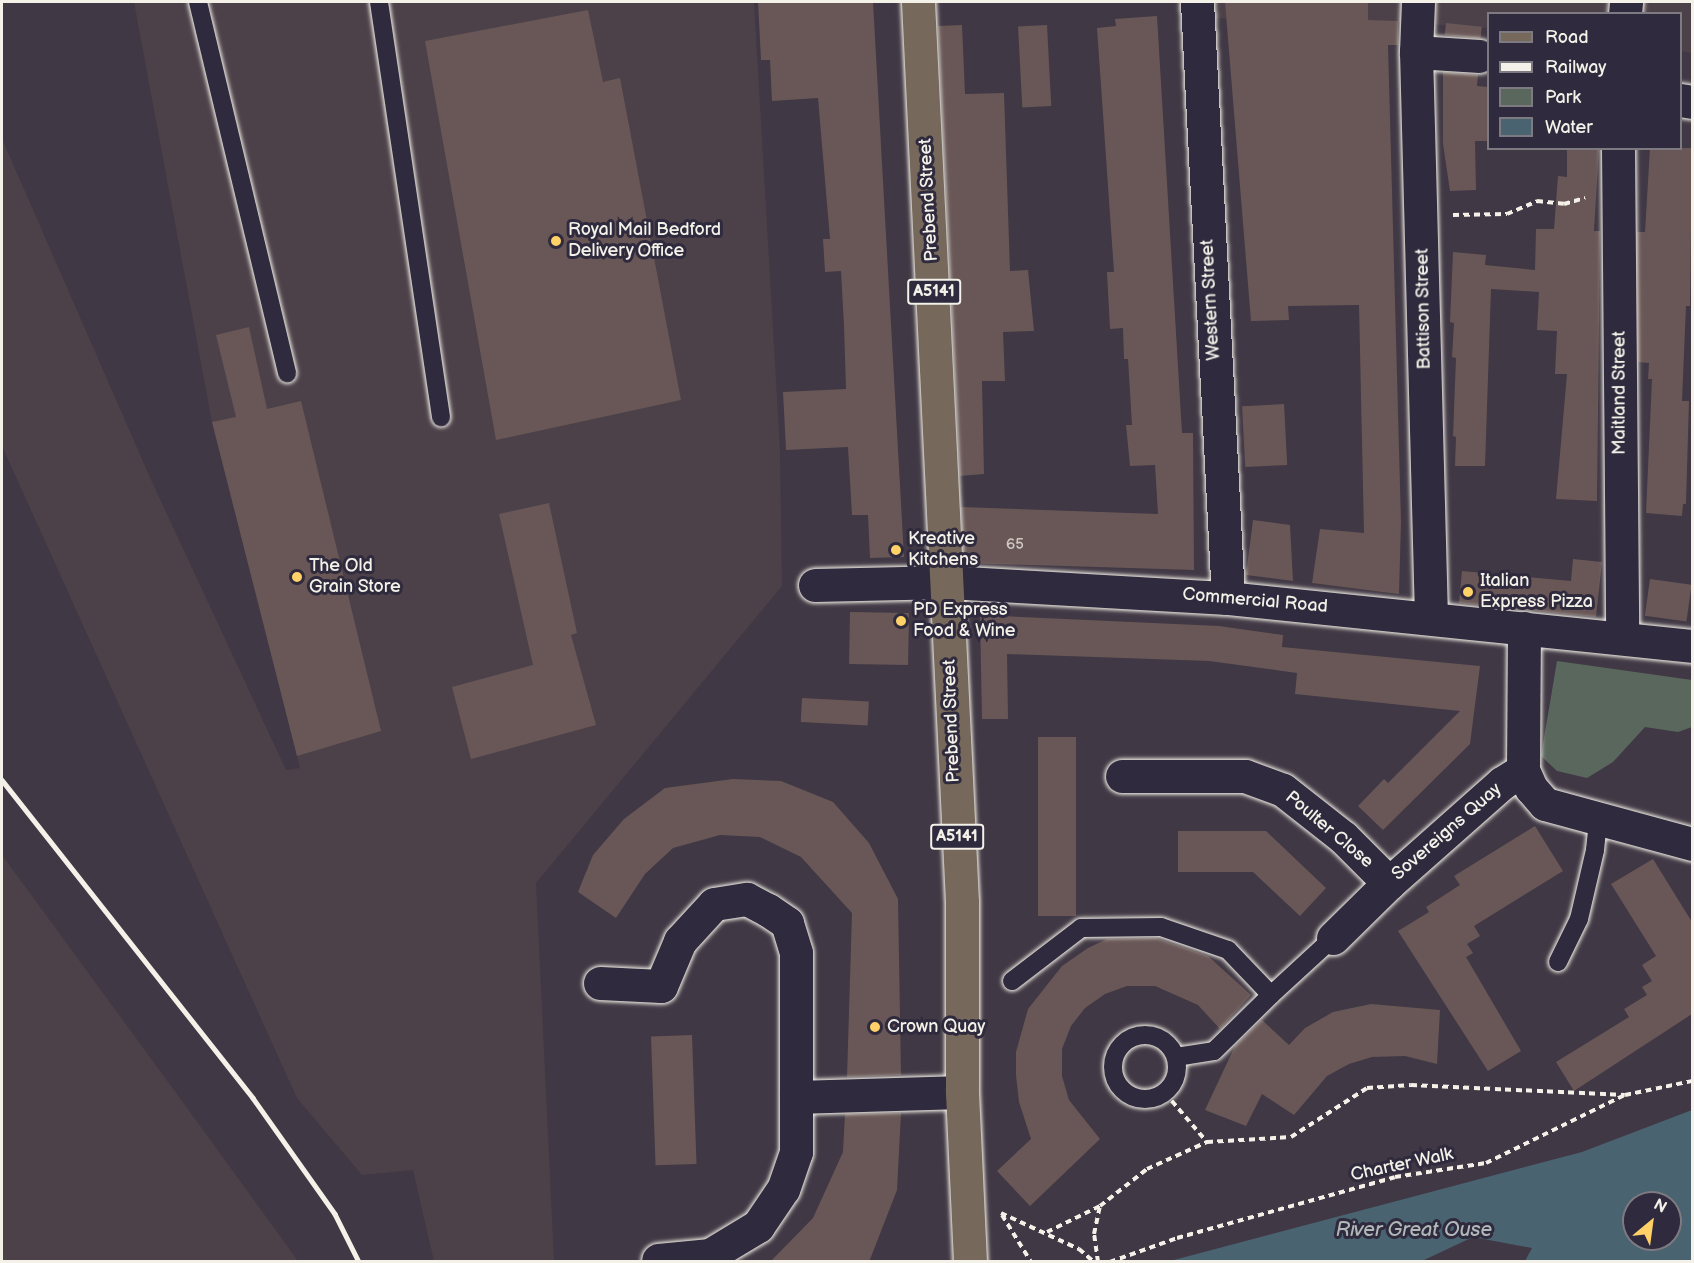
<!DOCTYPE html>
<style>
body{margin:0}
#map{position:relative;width:1694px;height:1263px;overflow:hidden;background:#403844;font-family:"Balsamiq Sans",sans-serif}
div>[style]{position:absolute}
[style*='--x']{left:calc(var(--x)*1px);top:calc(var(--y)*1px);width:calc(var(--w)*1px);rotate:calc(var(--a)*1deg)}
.built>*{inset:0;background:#4c4149}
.green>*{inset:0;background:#5a675d}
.water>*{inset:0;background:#4a6371}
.building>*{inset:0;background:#685756;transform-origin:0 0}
.path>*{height:4px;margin-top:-2px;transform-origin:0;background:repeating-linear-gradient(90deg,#f4f1e8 0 6px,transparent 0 10.5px)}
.roads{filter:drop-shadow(0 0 2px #f4f1e8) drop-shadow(0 0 2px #f4f1e8)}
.lane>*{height:18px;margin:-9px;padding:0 9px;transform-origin:9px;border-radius:9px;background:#2f2a3d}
.lane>.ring{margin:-9px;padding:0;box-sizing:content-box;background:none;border:18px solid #2f2a3d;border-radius:50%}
.street>*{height:33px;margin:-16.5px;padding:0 16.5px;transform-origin:16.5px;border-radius:16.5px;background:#2f2a3d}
.primary>*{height:33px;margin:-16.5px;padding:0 16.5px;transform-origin:16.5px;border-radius:16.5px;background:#76695c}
.rail>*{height:4.5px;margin:-2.25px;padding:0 2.25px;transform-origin:2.25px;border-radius:2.25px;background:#f4f1e8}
.dots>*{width:16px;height:16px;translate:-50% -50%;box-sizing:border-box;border:3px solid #2f2a3d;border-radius:50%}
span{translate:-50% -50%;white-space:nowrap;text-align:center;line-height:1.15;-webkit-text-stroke:6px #2f2a3d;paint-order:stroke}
.number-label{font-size:15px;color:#d1cac4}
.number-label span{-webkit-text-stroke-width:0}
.shield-label span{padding:2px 4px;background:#2f2a3d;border:2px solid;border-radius:4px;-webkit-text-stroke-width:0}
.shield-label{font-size:16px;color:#f4f1e8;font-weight:700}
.street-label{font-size:18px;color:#f4f1e8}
.poi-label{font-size:18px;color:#f4f1e8}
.left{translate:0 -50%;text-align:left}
.water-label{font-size:20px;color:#b0b8b8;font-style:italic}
.frame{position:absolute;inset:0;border:3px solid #f4f1e8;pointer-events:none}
.legend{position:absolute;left:1487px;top:12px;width:195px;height:138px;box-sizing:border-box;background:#2f2a3d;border:2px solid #7e7a81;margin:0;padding:8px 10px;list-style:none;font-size:18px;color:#f4f1e8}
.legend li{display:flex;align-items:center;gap:12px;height:30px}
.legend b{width:30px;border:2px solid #7e7a81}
.north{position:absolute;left:1622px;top:1191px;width:60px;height:60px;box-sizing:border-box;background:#2f2a3d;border:2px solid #7e7a81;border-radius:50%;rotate:29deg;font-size:16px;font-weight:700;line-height:24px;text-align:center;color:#f4f1e8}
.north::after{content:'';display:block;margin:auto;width:21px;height:27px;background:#ffd166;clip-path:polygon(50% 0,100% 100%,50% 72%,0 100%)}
</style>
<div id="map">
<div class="built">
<div style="clip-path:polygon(134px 2px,754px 2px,780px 450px,782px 586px,536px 883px,554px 1261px,434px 1261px,413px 1170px,362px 1175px,297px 1098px,2px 446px,2px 139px,152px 482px,286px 770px,300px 768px,212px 422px)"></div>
<div style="clip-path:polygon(1197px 2px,1692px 2px,1692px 53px,1681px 51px,1680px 14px,1488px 14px,1488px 28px,1368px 20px,1197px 18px)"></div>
<div style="clip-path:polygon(2px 855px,182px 1101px,298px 1261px,2px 1261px)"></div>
</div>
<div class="green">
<div style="clip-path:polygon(1557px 661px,1692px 680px,1692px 727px,1678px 732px,1645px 727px,1613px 762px,1587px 778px,1557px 771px,1541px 756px)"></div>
</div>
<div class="water">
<div style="clip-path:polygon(evenodd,1692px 1110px,1692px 1261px,1525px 1261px,1532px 1248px,1473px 1237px,1422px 1261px,1170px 1261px,1582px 1152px,1692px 1110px,1634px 1203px,1670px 1203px,1670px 1239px,1634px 1239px,1634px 1203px)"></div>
</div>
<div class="building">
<div style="clip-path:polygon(758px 2px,873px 2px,904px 557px,870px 558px,868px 515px,852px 515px,848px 447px,786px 450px,783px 392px,846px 389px,844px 326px,841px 271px,825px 272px,823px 239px,830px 239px,818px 98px,772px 101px,770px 60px,761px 60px)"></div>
<div style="clip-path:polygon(1225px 2px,1368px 2px,1368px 20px,1398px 21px,1398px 45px,1388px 45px,1401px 522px,1399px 594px,1312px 583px,1320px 529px,1364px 533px,1359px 305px,1288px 306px,1289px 320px,1251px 321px)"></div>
<div style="clip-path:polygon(588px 10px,603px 82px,620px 78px,681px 400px,496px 440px,425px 41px)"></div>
<div style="clip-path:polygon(1157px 16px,1182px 433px,1193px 433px,1194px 570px,964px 563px,961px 507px,1158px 514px,1155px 465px,1130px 466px,1126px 425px,1132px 425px,1128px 359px,1124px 359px,1123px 328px,1110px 329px,1107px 272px,1114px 272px,1097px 28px,1116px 26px,1115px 19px)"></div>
<div style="left:1446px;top:23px;width:36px;height:12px;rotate:6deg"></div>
<div style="clip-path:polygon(962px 25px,965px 94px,1004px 93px,1010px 271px,1028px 270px,1034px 331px,1003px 332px,1005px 381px,982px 381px,984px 474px,960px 476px,938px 26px)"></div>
<div style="left:1047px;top:25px;width:81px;height:29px;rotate:87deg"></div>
<div style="clip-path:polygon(1443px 72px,1478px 75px,1477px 86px,1488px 87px,1488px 141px,1475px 141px,1476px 190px,1450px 191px,1443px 144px)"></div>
<div style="clip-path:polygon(1567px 148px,1599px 148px,1594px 231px,1600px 231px,1597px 501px,1556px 499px,1567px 374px,1555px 374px,1557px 331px,1537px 330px,1539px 292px,1491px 289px,1485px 466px,1455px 466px,1456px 437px,1453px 436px,1456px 358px,1452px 357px,1454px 323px,1450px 322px,1453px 252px,1486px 255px,1485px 265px,1535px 270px,1536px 229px,1554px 229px,1558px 176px,1567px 177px)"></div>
<div style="clip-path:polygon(1650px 148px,1692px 148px,1690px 306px,1686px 306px,1682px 401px,1689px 401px,1686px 504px,1683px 504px,1682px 516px,1646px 513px,1652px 379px,1648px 379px,1649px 363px,1638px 362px,1637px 232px,1645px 232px)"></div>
<div style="clip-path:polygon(249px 327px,267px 409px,301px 401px,381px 731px,297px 756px,212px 422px,236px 417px,216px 335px)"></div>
<div style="left:1284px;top:404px;width:61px;height:42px;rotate:87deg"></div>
<div style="clip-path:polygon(549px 503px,577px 633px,571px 635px,596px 725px,471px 759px,452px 687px,533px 665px,499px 514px)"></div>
<div style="clip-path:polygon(1253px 520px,1290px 525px,1293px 581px,1246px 575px)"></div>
<div style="clip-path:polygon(1573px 559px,1602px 562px,1596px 617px,1459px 603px,1462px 571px,1571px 581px)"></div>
<div style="left:1650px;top:579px;width:42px;height:37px;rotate:8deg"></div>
<div style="left:850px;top:612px;width:59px;height:52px;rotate:1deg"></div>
<div style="clip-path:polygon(980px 615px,1219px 626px,1283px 635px,1282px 647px,1480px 666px,1470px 744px,1383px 830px,1358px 806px,1384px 779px,1388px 783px,1460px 711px,1295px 694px,1297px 673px,1209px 661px,1007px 654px,1008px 719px,982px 719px)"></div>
<div style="left:802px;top:698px;width:67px;height:24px;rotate:3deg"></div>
<div style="left:1038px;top:737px;width:38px;height:179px"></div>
<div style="clip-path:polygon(733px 779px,781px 781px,833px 802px,869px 843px,898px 899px,901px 1075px,847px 1077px,852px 913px,801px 857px,760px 837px,720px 835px,673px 848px,645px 874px,616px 918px,578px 892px,593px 855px,624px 819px,665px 788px)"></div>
<div style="clip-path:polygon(1535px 826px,1563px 871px,1474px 926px,1480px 936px,1467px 944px,1473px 953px,1466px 957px,1521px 1051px,1488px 1071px,1398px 931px,1429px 912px,1426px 907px,1460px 885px,1454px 876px)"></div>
<div style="clip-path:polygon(1178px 831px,1266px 831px,1326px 888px,1300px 916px,1253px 872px,1178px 872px)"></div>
<div style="clip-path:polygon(1653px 859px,1692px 922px,1692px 1014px,1574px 1091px,1556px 1062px,1629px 1017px,1624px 1009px,1647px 995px,1642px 987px,1652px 981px,1642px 965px,1656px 956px,1611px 884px)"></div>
<div style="clip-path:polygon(1156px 938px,1208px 956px,1251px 995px,1220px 1029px,1198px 1005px,1155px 986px,1127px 986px,1105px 994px,1085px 1008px,1071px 1026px,1062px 1049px,1062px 1076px,1069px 1100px,1100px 1139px,1030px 1206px,997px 1171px,1031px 1139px,1019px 1102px,1016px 1075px,1016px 1052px,1028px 1009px,1062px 966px,1088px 948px,1107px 939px)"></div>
<div style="clip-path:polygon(1371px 1004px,1440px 1010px,1437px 1064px,1405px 1056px,1372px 1057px,1349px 1064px,1327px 1076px,1294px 1115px,1262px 1094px,1246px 1126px,1205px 1110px,1235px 1046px,1262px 1020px,1289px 1045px,1305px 1028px,1333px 1012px)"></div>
<div style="left:692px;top:1035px;width:129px;height:41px;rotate:88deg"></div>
<div style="clip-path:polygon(901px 1113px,897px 1190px,869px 1262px,770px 1262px,813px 1218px,843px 1152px,845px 1114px)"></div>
</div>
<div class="path">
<div style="--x:1453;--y:215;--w:54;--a:-1.1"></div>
<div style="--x:1507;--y:214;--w:33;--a:-23"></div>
<div style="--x:1537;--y:201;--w:27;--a:6"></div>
<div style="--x:1564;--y:204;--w:22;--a:-16"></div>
<div style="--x:1165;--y:1093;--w:65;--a:49.4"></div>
<div style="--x:1001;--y:1213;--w:86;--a:24.8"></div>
<div style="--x:1079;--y:1249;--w:20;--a:41"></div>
<div style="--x:1002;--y:1215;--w:55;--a:58.3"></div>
<div style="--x:1047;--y:1232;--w:59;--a:-26.1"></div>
<div style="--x:1098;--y:1262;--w:28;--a:-98"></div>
<div style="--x:1094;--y:1234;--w:29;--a:-78"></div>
<div style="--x:1100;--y:1206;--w:60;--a:-38.2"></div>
<div style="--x:1147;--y:1169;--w:66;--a:-24.2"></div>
<div style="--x:1207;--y:1142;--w:84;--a:-3.4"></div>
<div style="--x:1291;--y:1137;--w:90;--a:-32.8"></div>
<div style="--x:1367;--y:1088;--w:44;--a:-3.9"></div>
<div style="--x:1411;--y:1085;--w:214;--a:2.7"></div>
<div style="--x:1110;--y:1262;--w:71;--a:-19.7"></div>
<div style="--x:1177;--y:1238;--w:226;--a:-15.6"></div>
<div style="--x:1395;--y:1177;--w:92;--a:-8.7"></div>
<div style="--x:1486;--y:1163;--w:155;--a:-26.1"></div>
<div style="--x:1625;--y:1095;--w:68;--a:-11.8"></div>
</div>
<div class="roads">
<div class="lane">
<div style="--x:198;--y:2;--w:382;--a:76.5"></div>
<div style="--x:379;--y:2;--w:420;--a:81.5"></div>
<div style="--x:1558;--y:962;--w:48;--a:-64"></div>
<div style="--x:1579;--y:919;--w:71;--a:-76.9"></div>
<div style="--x:1595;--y:850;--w:31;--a:-84"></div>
<div style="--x:1012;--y:981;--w:87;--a:-37.5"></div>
<div style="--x:1081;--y:928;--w:80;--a:-0.7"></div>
<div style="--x:1161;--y:927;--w:71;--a:18.9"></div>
<div style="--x:1228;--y:950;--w:62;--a:46.3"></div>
<div style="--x:1271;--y:995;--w:84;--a:-42.6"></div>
<div class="ring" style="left:1113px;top:1035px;width:46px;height:46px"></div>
<div style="--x:1176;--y:1057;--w:38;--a:-9"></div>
<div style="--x:1214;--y:1051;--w:80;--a:-44.5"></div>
</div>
<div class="street">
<div style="--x:1197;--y:2;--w:597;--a:87.02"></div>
<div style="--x:1418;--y:2;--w:50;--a:92.3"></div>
<div style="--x:1416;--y:52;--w:564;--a:88.48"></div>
<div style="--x:1625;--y:14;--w:12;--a:-85"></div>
<div style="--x:1416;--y:52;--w:63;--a:3.6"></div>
<div style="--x:1680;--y:100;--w:12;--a:9"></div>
<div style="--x:1618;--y:148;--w:490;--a:89.5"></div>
<div style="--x:815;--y:585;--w:133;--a:-1.3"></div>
<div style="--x:948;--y:582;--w:280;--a:3.3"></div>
<div style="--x:1228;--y:598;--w:466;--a:5.9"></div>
<div style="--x:1523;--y:770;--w:20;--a:66"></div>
<div style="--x:1531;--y:788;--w:21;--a:49"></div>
<div style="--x:1545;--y:804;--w:152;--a:15.2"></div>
<div style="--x:1122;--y:776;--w:123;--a:0"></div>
<div style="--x:1245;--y:776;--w:40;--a:20.2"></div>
<div style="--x:1283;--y:790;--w:76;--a:38.1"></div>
<div style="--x:1343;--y:837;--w:65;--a:45"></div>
<div style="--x:1333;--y:938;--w:78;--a:-44.5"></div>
<div style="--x:1389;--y:883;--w:151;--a:-41.5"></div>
<div style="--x:1502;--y:783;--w:25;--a:-32"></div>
<div style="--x:1523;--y:770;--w:142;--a:-89.6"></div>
<div style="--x:600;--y:983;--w:61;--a:2.8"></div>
<div style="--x:661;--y:986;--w:49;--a:-67.1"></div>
<div style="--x:680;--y:941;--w:50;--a:-47.4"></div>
<div style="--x:714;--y:904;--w:33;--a:-9"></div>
<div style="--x:747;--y:899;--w:24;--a:28"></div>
<div style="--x:768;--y:910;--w:23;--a:34"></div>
<div style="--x:787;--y:923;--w:31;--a:73"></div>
<div style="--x:796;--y:953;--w:199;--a:90"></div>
<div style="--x:796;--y:1152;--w:39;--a:109"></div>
<div style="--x:783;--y:1189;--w:45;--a:124"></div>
<div style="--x:758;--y:1226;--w:56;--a:148.9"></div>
<div style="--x:710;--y:1255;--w:52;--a:174.5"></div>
<div style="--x:796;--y:1097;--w:166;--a:-1.7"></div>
</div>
<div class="primary">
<div style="--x:918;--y:2;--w:901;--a:87.2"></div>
<div style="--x:962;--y:902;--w:190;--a:90"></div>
<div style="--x:962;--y:1092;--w:170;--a:87.3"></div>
</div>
</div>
<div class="rail">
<div style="--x:2;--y:780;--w:405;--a:51.7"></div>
<div style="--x:253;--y:1098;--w:142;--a:54.7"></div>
<div style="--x:335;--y:1214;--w:54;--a:63.4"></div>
</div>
<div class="dots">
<div style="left:556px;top:241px;background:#ffd166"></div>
<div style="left:896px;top:550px;background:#ffd166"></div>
<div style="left:297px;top:577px;background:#ffd166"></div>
<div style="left:1468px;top:592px;background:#ffd166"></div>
<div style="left:901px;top:621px;background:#ffd166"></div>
<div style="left:875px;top:1027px;background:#ffd166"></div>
</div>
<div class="number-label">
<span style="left:1015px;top:545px">65</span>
</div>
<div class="shield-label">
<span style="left:934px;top:292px">A5141</span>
<span style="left:957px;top:837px">A5141</span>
</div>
<div class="street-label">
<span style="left:929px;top:200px;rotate:-93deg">Prebend Street</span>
<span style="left:1211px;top:300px;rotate:-93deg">Western Street</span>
<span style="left:1424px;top:309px;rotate:-91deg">Battison Street</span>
<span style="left:1620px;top:393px;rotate:-90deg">Maitland Street</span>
<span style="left:1255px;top:601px;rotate:5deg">Commercial Road</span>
<span style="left:952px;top:721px;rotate:-92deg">Prebend Street</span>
<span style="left:1329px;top:830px;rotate:40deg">Poulter Close</span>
<span style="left:1447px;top:832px;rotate:-41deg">Sovereigns Quay</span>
<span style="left:1402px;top:1165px;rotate:-12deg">Charter Walk</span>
</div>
<div class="poi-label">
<span class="left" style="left:568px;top:241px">Royal Mail Bedford<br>Delivery Office</span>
<span class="left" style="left:908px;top:550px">Kreative<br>Kitchens</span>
<span class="left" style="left:309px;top:577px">The Old<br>Grain Store</span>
<span class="left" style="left:1480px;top:592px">Italian<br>Express Pizza</span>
<span class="left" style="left:913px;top:621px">PD Express<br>Food &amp; Wine</span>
<span class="left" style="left:887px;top:1027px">Crown Quay</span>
</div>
<div class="water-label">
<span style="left:1414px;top:1230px">River Great Ouse</span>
</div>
<div class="frame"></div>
<ul class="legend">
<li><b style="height:8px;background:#76695c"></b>Road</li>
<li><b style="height:8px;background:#f4f1e8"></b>Railway</li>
<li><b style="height:16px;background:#5a675d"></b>Park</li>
<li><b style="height:16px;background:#4a6371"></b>Water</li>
</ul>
<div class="north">N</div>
</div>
